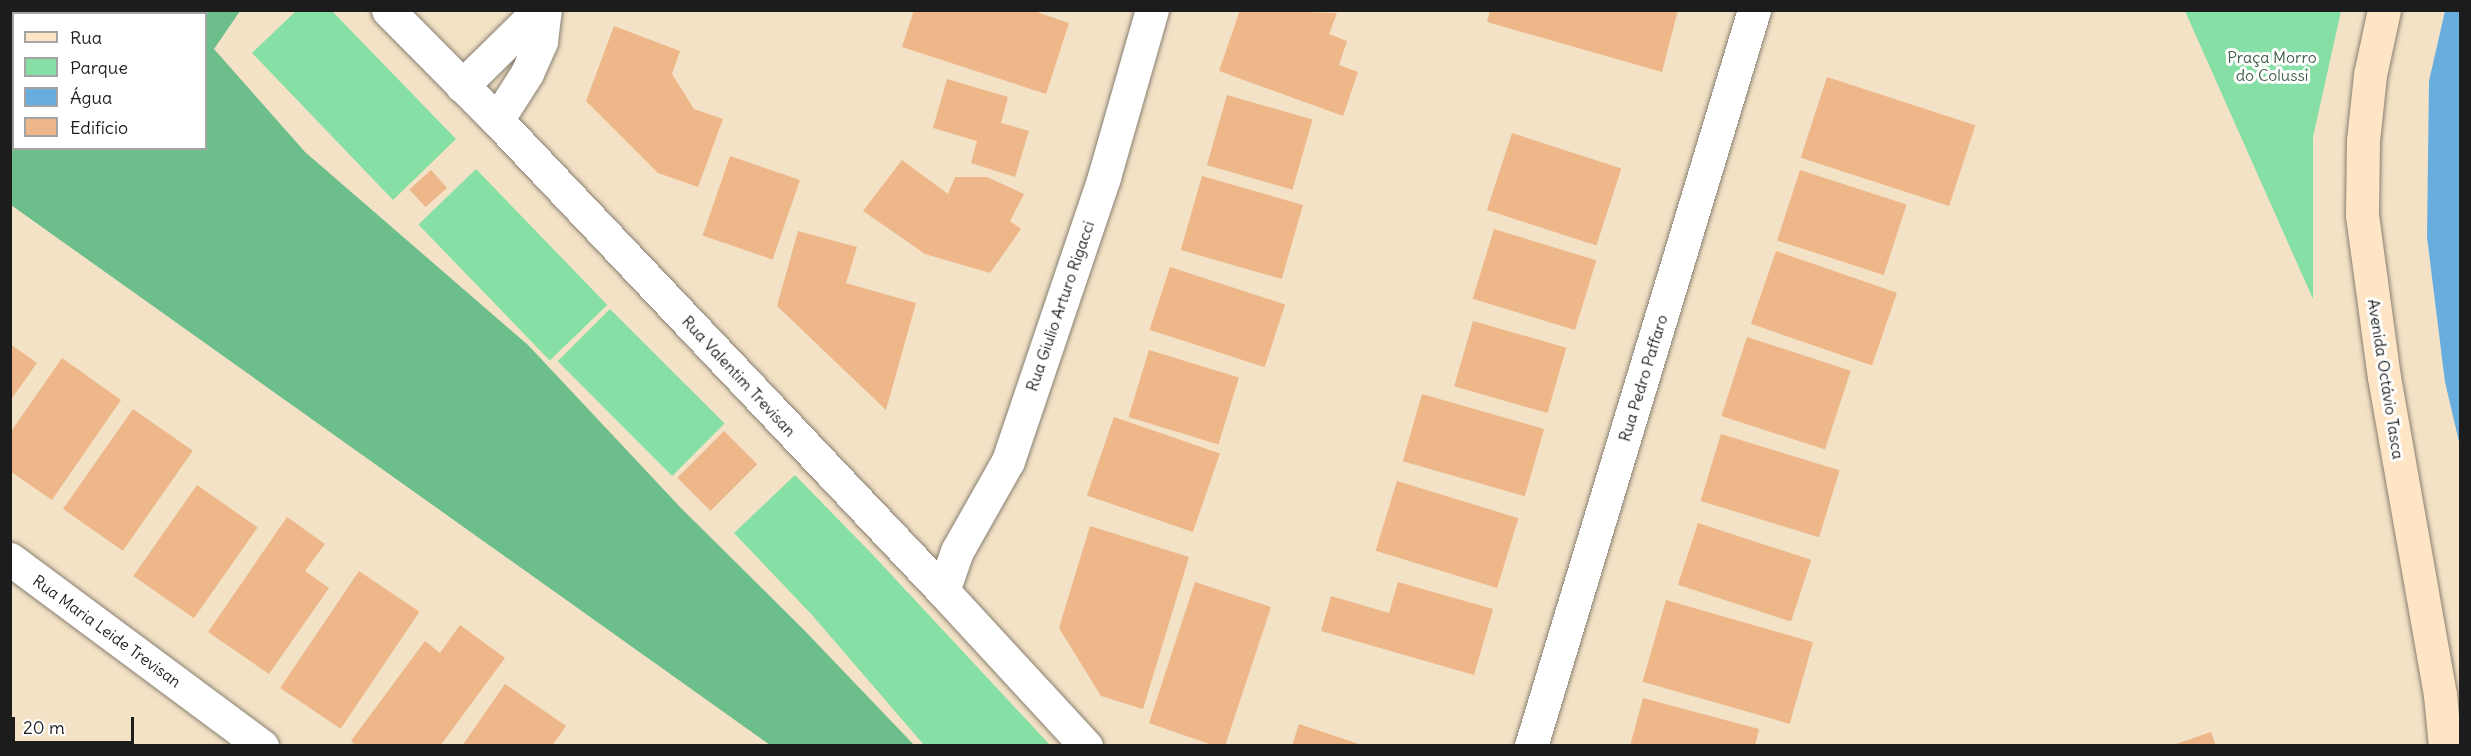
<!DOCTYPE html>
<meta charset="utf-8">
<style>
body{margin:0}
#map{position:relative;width:2471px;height:756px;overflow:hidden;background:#f3e2c6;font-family:Delius,sans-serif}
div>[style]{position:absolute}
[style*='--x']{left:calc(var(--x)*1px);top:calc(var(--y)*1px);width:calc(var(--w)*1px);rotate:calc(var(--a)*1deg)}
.green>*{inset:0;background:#86e0a6;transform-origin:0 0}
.forest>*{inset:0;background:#6cbe8b}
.water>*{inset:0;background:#67aede}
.building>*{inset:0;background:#edb78a;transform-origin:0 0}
.roads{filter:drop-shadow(0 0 2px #887f71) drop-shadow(0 0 2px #887f71)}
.street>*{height:33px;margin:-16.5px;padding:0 16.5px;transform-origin:16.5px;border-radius:16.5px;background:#fff}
.secondary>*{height:33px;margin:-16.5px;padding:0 16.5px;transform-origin:16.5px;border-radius:16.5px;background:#fde5c5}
span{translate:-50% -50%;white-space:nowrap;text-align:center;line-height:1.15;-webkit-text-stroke:6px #fff;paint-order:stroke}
.park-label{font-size:16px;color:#41614c}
.street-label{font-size:16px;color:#1c1c1c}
.frame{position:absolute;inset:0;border:12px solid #1c1c1c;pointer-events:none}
.legend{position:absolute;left:12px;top:12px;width:195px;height:138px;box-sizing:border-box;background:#fff;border:2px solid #a4a4a4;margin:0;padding:8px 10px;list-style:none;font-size:18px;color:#1c1c1c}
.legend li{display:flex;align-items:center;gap:12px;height:30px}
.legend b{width:30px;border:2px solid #a4a4a4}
.scale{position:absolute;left:12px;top:717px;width:122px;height:27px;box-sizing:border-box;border:3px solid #1c1c1c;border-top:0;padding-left:8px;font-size:18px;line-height:21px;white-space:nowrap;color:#1c1c1c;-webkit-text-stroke:4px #fff;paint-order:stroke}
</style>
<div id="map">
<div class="green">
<div style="clip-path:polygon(296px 11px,332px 11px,456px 139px,393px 200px,252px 53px)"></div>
<div style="clip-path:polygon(2185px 11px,2341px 11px,2313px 137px,2313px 299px)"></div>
<div style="left:476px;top:169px;width:189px;height:80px;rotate:46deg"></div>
<div style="left:610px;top:309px;width:162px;height:74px;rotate:45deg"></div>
<div style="clip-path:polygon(795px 475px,873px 555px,1050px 745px,924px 745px,812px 615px,734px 533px)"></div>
</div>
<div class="forest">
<div style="clip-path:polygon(evenodd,11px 10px,240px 11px,214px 49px,305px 152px,528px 345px,681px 508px,806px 632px,914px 745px,770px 745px,11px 205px,11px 10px,14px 14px,206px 14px,206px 148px,14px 148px,14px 14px)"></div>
</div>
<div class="water">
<div style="clip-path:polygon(2445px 11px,2460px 11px,2460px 446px,2445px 382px,2427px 237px,2429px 81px)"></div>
</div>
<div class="building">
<div style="clip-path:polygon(914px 10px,1031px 10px,1069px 23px,1046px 94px,902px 47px)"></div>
<div style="clip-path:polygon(1240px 10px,1337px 13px,1329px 34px,1347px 41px,1339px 65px,1358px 72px,1343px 116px,1219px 71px)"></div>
<div style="clip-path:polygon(1490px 10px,1678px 10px,1662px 72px,1487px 22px)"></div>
<div style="clip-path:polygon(614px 26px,680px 51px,672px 74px,694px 109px,723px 119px,698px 187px,658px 173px,586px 101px)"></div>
<div style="left:1827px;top:77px;width:156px;height:85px;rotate:18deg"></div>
<div style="clip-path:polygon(947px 79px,1008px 97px,1001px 123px,1029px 131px,1015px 177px,971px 163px,977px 141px,933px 128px)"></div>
<div style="left:1227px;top:95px;width:89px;height:73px;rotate:16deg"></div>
<div style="left:1512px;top:133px;width:115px;height:81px;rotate:18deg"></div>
<div style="left:730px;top:156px;width:74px;height:84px;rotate:19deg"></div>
<div style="clip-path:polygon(902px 160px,948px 194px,955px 177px,987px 177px,1024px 194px,1010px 221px,1021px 229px,990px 273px,925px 254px,863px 211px)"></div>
<div style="left:431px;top:170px;width:24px;height:29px;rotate:48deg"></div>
<div style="left:1800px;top:170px;width:112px;height:74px;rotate:18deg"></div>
<div style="left:1202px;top:176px;width:105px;height:77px;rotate:16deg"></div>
<div style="left:1494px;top:229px;width:107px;height:73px;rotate:17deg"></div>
<div style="clip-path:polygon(798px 231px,857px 247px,846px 283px,916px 303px,886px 410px,777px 306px)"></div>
<div style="left:1776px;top:251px;width:128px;height:77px;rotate:19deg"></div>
<div style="left:1170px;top:267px;width:121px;height:66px;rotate:18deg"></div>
<div style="left:1473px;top:321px;width:97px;height:68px;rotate:16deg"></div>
<div style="left:1747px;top:337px;width:109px;height:83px;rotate:18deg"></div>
<div style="clip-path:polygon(10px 344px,37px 363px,10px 401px)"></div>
<div style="left:1149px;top:350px;width:94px;height:70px;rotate:17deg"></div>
<div style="clip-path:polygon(62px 358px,121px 400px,52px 500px,10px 471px,10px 433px)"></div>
<div style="left:1422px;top:394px;width:127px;height:70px;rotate:16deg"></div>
<div style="left:133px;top:409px;width:73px;height:122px;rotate:35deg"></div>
<div style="left:1114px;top:417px;width:112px;height:83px;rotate:19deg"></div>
<div style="left:724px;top:431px;width:47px;height:66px;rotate:45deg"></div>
<div style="left:1721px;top:434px;width:124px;height:70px;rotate:17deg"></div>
<div style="left:1397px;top:481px;width:127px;height:73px;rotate:17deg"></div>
<div style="left:197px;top:485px;width:74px;height:111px;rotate:35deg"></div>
<div style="clip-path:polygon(287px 517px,325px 544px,305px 571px,329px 588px,269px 674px,208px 632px)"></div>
<div style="left:1698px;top:523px;width:119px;height:65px;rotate:18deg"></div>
<div style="clip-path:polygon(1090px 526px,1189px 557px,1143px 709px,1101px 696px,1059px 628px)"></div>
<div style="left:359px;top:571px;width:73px;height:141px;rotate:34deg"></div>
<div style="clip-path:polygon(1195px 582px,1271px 607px,1225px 746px,1215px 746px,1149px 723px)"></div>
<div style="clip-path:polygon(1398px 582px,1493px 609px,1474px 675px,1321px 631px,1331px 596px,1389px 613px)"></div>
<div style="left:1666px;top:600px;width:153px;height:85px;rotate:16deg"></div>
<div style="clip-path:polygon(460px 625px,505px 658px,440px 746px,356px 746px,351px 741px,425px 641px,440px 653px)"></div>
<div style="clip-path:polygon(505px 684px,566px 726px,552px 746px,462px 746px)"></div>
<div style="clip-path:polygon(1643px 698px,1759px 729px,1755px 746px,1630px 746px)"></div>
<div style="clip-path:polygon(1299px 724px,1362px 745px,1362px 746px,1292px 746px)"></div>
<div style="clip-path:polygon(2211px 732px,2216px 746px,2173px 746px,2173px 745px)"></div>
</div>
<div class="roads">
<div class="street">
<div style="--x:388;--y:10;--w:155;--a:45.3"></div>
<div style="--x:497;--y:120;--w:649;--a:46.56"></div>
<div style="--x:943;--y:591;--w:211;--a:47.3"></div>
<div style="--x:462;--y:86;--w:108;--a:-44.6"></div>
<div style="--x:497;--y:120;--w:56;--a:-57.4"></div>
<div style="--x:527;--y:73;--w:35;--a:-66"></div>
<div style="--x:541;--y:41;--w:31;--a:-83"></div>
<div style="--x:10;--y:559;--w:314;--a:36.6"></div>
<div style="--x:943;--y:591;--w:42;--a:-70.7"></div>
<div style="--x:957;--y:551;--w:103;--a:-60.5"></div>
<div style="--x:1008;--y:461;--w:300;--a:-71.3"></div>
<div style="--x:1104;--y:177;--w:174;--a:-74"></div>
<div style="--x:1531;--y:746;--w:769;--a:-73.14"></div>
</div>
<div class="secondary">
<div style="--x:2384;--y:10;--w:66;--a:102.2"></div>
<div style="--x:2370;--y:75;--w:66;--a:96.1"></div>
<div style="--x:2363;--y:141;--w:74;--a:90.8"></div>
<div style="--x:2362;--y:215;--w:163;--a:82.3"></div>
<div style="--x:2384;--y:377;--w:323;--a:80"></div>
<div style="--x:2440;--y:695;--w:51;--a:84.4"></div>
</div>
</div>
<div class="park-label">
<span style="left:2272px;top:66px">Praça Morro<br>do Colussi</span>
</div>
<div class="street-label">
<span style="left:1060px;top:306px;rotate:-71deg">Rua Giulio Arturo Rigacci</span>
<span style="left:739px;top:376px;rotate:47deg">Rua Valentim Trevisan</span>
<span style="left:1643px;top:378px;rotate:-73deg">Rua Pedro Paffaro</span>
<span style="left:2386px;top:379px;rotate:81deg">Avenida Octávio Tasca</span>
<span style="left:107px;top:631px;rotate:36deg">Rua Maria Leide Trevisan</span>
</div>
<div class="frame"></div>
<ul class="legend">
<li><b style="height:8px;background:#fde5c5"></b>Rua</li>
<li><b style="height:16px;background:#86e0a6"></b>Parque</li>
<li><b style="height:16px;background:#67aede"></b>Água</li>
<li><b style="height:16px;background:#edb78a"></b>Edifício</li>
</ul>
<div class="scale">20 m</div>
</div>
